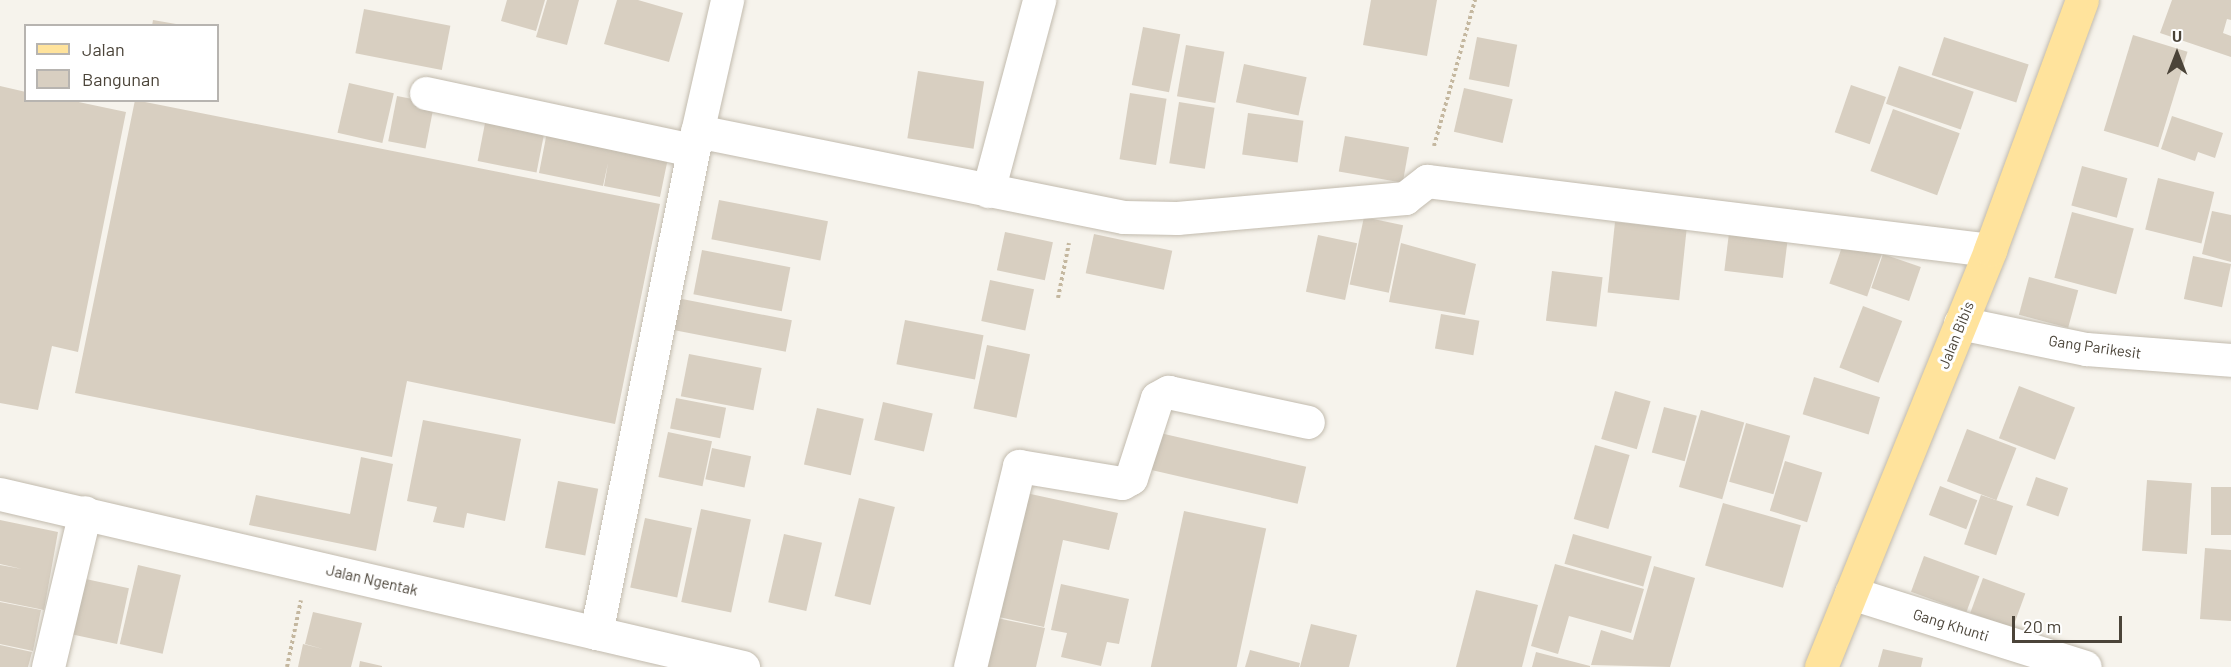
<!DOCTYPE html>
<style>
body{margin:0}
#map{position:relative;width:2231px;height:667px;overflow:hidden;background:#f6f3ec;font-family:Barlow,sans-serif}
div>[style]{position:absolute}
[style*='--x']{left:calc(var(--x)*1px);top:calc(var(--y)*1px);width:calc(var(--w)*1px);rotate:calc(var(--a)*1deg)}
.building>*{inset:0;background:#d8cfc1;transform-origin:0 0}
.path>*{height:4px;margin-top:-2px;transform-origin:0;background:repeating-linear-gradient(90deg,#c4b79f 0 3px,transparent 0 6px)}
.roads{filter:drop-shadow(0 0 2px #c2bbae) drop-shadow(0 0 2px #c2bbae)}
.minor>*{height:33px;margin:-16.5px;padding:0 16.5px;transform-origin:16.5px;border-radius:16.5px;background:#fff}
.major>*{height:33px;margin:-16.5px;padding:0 16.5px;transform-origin:16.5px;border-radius:16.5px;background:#ffe39c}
span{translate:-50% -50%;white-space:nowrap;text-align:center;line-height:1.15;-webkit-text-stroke:6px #fff;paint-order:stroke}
.street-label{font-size:15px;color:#4b4439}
.legend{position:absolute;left:24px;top:24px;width:195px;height:78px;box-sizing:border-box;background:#fff;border:2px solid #b7b4b0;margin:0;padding:8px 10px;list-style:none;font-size:18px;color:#4b4439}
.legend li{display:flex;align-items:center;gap:12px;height:30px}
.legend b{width:30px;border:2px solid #b7b4b0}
.north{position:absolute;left:2147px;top:24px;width:60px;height:60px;-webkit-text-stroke:4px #fff;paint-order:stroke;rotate:0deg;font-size:16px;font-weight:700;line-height:24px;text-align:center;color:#4b4439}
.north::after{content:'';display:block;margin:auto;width:21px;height:27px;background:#4b4439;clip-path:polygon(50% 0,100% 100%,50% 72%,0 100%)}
.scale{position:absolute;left:2012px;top:616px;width:110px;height:27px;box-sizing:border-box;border:3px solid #4b4439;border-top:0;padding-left:8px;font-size:18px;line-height:21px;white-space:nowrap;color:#4b4439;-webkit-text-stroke:4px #fff;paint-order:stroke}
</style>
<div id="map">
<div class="building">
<div style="clip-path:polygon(507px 0,545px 0,536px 31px,501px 21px)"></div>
<div style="clip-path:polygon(547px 0,579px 0,567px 45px,536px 37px)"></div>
<div style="clip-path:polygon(617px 0,638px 0,683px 13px,669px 62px,604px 44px)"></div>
<div style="clip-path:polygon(1371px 0,1437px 0,1427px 56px,1363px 45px)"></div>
<div style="clip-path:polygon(2172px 0,2231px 0,2231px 20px,2227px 19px,2223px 33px,2231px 36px,2231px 57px,2160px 33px)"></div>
<div style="left:364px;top:9px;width:88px;height:45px;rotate:11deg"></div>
<div style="clip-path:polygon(153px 20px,176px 24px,176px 26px,152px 26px)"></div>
<div style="left:1143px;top:27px;width:38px;height:59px;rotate:11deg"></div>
<div style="left:2133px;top:35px;width:57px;height:100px;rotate:17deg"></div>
<div style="left:1477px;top:37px;width:41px;height:43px;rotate:11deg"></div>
<div style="left:1944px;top:37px;width:89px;height:40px;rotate:18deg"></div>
<div style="left:1186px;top:45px;width:39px;height:52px;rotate:10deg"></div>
<div style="left:1244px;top:64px;width:64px;height:39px;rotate:12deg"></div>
<div style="left:1899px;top:66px;width:79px;height:40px;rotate:19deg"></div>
<div style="left:918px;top:71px;width:67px;height:68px;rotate:9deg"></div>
<div style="left:349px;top:83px;width:46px;height:51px;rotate:13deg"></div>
<div style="left:1851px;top:85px;width:37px;height:50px;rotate:19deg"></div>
<div style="clip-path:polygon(0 86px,26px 92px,26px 100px,69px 100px,126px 112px,78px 352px,52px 346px,38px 410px,0 403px)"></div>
<div style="left:1464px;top:88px;width:50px;height:45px;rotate:13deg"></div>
<div style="left:1130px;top:93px;width:37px;height:67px;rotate:9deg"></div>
<div style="left:397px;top:96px;width:38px;height:46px;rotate:11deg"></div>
<div style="clip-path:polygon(135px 100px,660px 204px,615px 424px,407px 381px,392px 457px,75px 393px)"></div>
<div style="left:1179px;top:102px;width:36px;height:62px;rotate:9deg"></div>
<div style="left:1893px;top:109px;width:71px;height:66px;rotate:20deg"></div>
<div style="left:487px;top:113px;width:60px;height:49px;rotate:11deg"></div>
<div style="left:1248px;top:113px;width:56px;height:42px;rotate:8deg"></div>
<div style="clip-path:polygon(2172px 116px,2223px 133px,2215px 158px,2198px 152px,2195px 161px,2161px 149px)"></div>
<div style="clip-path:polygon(548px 127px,669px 153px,660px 197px,604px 186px,608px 163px,603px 186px,539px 173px)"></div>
<div style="left:1345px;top:136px;width:65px;height:36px;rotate:10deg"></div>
<div style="left:2082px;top:166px;width:47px;height:41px;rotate:15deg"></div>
<div style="left:2158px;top:178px;width:58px;height:53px;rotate:14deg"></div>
<div style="left:719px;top:200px;width:111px;height:40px;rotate:11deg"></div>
<div style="clip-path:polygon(2212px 211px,2231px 215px,2231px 262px,2202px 254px)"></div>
<div style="left:2072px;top:212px;width:64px;height:68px;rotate:15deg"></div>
<div style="left:1364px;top:217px;width:40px;height:69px;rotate:12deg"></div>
<div style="left:1615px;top:222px;width:72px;height:71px;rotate:6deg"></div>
<div style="left:1005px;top:232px;width:49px;height:39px;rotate:12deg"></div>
<div style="left:1729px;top:233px;width:59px;height:38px;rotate:7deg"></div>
<div style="left:1094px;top:234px;width:80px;height:40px;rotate:12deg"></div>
<div style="left:1318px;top:235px;width:40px;height:58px;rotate:12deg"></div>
<div style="left:1844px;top:241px;width:40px;height:45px;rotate:19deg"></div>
<div style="clip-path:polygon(1401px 243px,1476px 264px,1465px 315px,1389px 302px)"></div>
<div style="left:702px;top:250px;width:90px;height:45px;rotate:11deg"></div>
<div style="left:1883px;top:254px;width:40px;height:36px;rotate:19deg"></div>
<div style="left:2193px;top:256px;width:39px;height:44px;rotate:12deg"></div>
<div style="left:1552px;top:271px;width:51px;height:50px;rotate:7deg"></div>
<div style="left:2029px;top:277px;width:51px;height:39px;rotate:15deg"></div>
<div style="left:990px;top:280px;width:45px;height:42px;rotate:12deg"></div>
<div style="left:677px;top:298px;width:117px;height:32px;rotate:11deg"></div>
<div style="left:1863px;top:306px;width:42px;height:66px;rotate:21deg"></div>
<div style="left:1441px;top:314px;width:39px;height:35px;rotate:10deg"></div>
<div style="left:905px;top:320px;width:80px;height:45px;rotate:11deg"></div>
<div style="left:987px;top:345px;width:44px;height:65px;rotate:12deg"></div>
<div style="left:689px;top:354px;width:74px;height:43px;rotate:11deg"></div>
<div style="left:1814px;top:377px;width:69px;height:39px;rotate:17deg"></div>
<div style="left:2019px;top:386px;width:60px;height:56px;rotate:21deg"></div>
<div style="left:1615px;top:391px;width:37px;height:50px;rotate:16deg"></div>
<div style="left:676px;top:398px;width:51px;height:31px;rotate:11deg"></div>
<div style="left:883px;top:402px;width:51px;height:39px;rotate:13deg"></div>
<div style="left:1664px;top:407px;width:34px;height:47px;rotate:15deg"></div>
<div style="left:817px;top:408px;width:48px;height:58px;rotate:13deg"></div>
<div style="left:1701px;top:410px;width:45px;height:80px;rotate:16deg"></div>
<div style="clip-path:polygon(423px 420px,521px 439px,505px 521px,467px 513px,464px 528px,433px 522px,437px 507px,407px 501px)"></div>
<div style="left:1746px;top:423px;width:46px;height:61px;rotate:16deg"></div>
<div style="left:1967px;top:429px;width:53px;height:56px;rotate:21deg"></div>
<div style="left:668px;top:432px;width:45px;height:46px;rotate:12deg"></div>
<div style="left:1160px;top:433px;width:150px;height:38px;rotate:13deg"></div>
<div style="left:1595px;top:445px;width:36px;height:77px;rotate:16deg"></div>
<div style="left:712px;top:448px;width:40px;height:32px;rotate:12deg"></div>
<div style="clip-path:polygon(361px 457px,393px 464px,376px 551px,249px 525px,256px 495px,350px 514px)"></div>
<div style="left:1785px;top:461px;width:39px;height:52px;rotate:17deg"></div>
<div style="left:2036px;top:477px;width:34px;height:30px;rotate:19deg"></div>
<div style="left:2147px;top:480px;width:45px;height:71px;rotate:4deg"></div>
<div style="left:558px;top:481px;width:41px;height:68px;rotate:11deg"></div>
<div style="left:1940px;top:486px;width:40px;height:31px;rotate:21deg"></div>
<div style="left:2211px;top:487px;width:20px;height:48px"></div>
<div style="clip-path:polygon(1026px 493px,1118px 513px,1109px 550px,1063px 540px,1044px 627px,999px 617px)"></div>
<div style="left:1981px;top:495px;width:34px;height:52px;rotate:19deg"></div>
<div style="left:859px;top:498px;width:37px;height:101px;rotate:14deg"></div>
<div style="left:1723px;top:503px;width:81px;height:65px;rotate:16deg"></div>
<div style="left:701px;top:509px;width:51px;height:95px;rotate:12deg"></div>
<div style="left:1184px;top:511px;width:84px;height:160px;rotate:12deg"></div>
<div style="left:645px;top:518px;width:48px;height:71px;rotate:12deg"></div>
<div style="clip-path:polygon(0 520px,58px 532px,44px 610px,0 601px,0 565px,22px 569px,0 564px)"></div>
<div style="left:784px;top:534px;width:39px;height:70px;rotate:13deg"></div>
<div style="left:1573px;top:534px;width:82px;height:31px;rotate:16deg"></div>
<div style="clip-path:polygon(2205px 548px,2231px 550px,2231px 621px,2200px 619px)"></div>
<div style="left:1924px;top:556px;width:59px;height:38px;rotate:20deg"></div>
<div style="clip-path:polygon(1555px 564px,1644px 589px,1631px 633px,1569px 616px,1558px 654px,1531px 646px)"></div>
<div style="left:138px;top:565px;width:44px;height:81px;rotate:13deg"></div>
<div style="clip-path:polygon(1654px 566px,1695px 578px,1670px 667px,1591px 665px,1601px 630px,1633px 640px)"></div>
<div style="left:81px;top:578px;width:49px;height:57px;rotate:12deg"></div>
<div style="left:1983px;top:578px;width:45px;height:37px;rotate:20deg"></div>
<div style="clip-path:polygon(1061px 584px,1129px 599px,1119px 644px,1107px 642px,1101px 666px,1061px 657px,1067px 633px,1051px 630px)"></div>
<div style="clip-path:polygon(1476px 590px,1538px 605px,1522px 667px,1456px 667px)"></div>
<div style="clip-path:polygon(0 602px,41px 610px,33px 651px,0 644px)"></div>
<div style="clip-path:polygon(313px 612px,362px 623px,351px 667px,298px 667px,303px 644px,323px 649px,305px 644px)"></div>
<div style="clip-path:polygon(997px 618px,1045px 628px,1036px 667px,986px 667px)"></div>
<div style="clip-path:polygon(1311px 624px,1357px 635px,1349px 667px,1300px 667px)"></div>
<div style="clip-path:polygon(0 645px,32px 652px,28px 667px,0 667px)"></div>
<div style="clip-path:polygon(1883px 649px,1923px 658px,1921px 667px,1878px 667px)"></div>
<div style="clip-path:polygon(1250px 650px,1300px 663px,1299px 667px,1245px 667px)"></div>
<div style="clip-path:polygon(1536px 652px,1590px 666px,1590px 667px,1532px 667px)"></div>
<div style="clip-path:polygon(360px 661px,382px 666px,382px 667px,359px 667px)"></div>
</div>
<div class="path">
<div style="--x:1434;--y:146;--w:152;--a:-74.3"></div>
<div style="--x:1058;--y:298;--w:56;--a:-78.7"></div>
<div style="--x:287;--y:667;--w:68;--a:-78.2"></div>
</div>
<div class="roads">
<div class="minor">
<div style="--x:426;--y:93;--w:273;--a:12.1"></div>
<div style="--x:697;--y:131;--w:435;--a:11.4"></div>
<div style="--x:1123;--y:217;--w:54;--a:1.1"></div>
<div style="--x:1177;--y:218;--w:229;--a:-5"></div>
<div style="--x:1405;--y:198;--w:28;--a:-38"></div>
<div style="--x:1427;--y:181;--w:567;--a:6.99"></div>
<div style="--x:988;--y:191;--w:198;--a:-75"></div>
<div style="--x:1960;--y:323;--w:129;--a:11.7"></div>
<div style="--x:2086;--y:349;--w:145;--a:4.3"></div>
<div style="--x:0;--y:494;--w:763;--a:13.11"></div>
<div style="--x:1851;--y:593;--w:245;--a:17.5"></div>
<div style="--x:596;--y:633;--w:493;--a:-78.6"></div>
<div style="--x:693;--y:150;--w:154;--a:-77.2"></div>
<div style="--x:48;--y:667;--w:159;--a:-76.6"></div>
<div style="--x:970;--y:667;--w:207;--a:-76.3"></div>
<div style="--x:1019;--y:466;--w:104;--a:9.4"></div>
<div style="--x:1122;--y:483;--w:10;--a:-29"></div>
<div style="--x:1131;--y:478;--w:84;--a:-72"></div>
<div style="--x:1157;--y:398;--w:13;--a:-29"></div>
<div style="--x:1168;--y:392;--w:143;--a:12.1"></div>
</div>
<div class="major">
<div style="--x:1821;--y:667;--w:450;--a:-67.9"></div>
<div style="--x:1990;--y:250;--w:266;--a:-69.8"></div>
</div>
</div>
<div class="street-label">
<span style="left:1956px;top:335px;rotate:-68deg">Jalan Bibis</span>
<span style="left:2095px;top:347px;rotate:8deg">Gang Parikesit</span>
<span style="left:372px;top:580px;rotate:13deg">Jalan Ngentak</span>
<span style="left:1951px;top:625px;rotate:17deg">Gang Khunti</span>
</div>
<ul class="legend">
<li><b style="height:8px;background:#ffe39c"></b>Jalan</li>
<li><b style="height:16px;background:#d8cfc1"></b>Bangunan</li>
</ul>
<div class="north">U</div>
<div class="scale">20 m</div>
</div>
